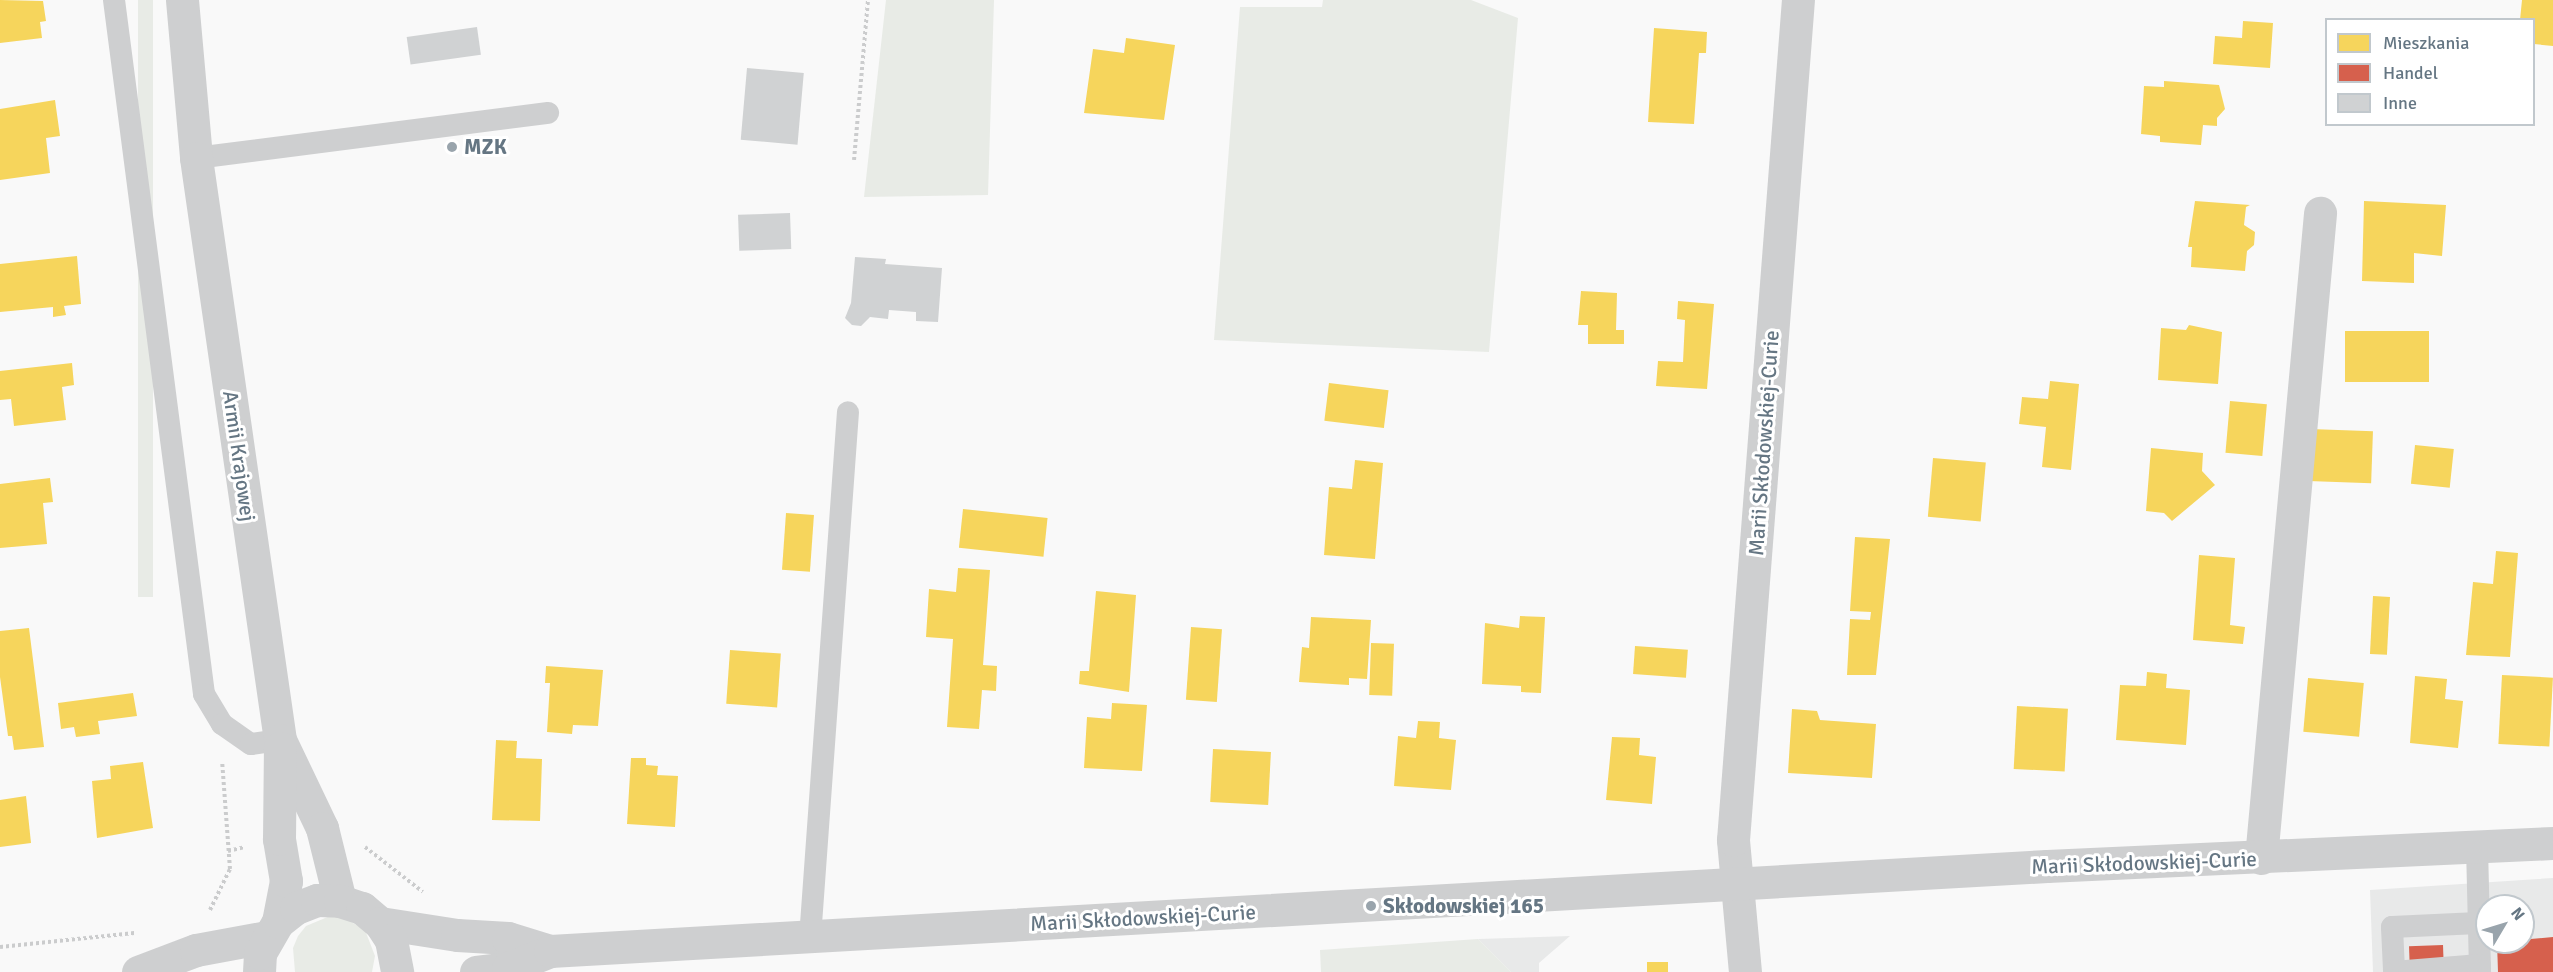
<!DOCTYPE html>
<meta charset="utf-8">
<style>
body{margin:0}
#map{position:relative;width:2553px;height:972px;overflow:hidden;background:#f9f9f9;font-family:Signika,sans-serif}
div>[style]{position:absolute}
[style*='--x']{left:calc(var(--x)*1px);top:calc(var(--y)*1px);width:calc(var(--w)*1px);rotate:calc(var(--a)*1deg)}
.built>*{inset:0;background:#e8e9e9}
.green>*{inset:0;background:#e8ebe6;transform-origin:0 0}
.homes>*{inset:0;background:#f6d55c;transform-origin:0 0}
.shops>*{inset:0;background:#d6604d;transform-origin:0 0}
.building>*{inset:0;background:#d0d2d3;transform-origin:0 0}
.path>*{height:4px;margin-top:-2px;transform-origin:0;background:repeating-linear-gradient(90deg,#cbcccd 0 3px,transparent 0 6px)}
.service>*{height:22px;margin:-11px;padding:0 11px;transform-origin:11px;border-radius:11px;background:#cecfd0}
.minor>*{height:33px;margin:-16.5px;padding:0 16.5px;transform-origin:16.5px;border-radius:16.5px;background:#cecfd0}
.tertiary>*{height:33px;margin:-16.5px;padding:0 16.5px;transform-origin:16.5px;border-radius:16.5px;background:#cecfd0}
.dots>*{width:16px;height:16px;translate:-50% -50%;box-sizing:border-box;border:3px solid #fff;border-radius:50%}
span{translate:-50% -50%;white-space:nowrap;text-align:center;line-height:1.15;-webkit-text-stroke:6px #fff;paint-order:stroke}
.poi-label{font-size:21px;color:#657683;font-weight:700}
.left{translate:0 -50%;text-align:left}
.street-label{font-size:21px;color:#657683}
.legend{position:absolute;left:2325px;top:18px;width:210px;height:108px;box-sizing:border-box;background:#fff;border:2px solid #c1c8cd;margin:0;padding:8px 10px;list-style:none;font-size:18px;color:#657683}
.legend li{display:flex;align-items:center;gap:12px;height:30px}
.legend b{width:30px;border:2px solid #c1c8cd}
.north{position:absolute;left:2475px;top:894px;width:60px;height:60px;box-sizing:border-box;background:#fff;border:2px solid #c1c8cd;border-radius:50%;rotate:52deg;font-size:16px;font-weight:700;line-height:24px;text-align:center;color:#657683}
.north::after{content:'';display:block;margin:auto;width:21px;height:27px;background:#99a4ac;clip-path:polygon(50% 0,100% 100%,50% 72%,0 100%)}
</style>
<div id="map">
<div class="built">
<div style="clip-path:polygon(evenodd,2553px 878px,2553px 972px,2373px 972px,2370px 890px,2553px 878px,2487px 906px,2523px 906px,2523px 942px,2487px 942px,2487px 906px)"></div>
<div style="clip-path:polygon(1570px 936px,1539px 963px,1539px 972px,1511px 972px,1478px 939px)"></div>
</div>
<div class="green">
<div style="left:138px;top:0;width:15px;height:597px"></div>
<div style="clip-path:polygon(886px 0,994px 0,988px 195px,864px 197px)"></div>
<div style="clip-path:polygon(1323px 0,1471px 0,1518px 18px,1489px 352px,1214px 340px,1240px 7px,1322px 7px)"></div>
<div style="clip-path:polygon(330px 916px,343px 917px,365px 930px,375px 956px,372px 972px,295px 972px,293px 948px,298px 936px,306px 926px)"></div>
<div style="clip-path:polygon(1478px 939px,1511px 972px,1321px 972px,1320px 950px)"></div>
</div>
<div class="homes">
<div style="clip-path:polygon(0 0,43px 1px,46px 21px,40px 22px,42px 38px,0 43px)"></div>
<div style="clip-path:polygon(2522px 0,2553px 0,2553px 46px,2534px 44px,2534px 20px,2520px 20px)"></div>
<div style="clip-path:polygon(2243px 21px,2273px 23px,2270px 68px,2213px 64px,2215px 36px,2242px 38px)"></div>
<div style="clip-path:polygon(1654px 28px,1707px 32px,1706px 53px,1699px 53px,1694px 124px,1648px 122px)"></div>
<div style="clip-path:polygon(1126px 38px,1175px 45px,1164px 120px,1084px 113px,1093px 49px,1124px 53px)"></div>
<div style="clip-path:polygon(2164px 81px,2219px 85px,2225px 109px,2217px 118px,2217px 126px,2203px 125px,2201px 145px,2160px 142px,2160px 136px,2141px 134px,2144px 86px,2164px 87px)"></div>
<div style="clip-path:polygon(55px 100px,60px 136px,46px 138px,50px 173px,0 180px,0 109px)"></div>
<div style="clip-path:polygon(2195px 201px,2250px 205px,2246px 207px,2244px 225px,2255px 232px,2254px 245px,2247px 251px,2245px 271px,2191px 267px,2192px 247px,2188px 247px)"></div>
<div style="clip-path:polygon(2364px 201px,2446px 205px,2442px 256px,2414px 253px,2414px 283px,2362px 281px)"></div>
<div style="clip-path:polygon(77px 256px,81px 304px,64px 306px,66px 315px,53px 317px,53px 307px,0 312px,0 264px)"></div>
<div style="clip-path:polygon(1581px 291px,1617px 293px,1616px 330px,1624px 330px,1624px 344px,1588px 344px,1588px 325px,1578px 325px)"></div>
<div style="clip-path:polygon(1678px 301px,1714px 304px,1707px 389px,1656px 386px,1658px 361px,1683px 362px,1685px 320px,1677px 319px)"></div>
<div style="clip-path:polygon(2189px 325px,2222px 332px,2218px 384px,2158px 380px,2161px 328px,2186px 330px)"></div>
<div style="left:2429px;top:331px;width:51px;height:84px;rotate:90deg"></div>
<div style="clip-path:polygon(72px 363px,74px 385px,62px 387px,66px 420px,14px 426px,11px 399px,0 400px,0 371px)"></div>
<div style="clip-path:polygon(2050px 381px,2079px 384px,2071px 470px,2042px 467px,2046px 427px,2019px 424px,2022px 397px,2048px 399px)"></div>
<div style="left:1329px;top:383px;width:60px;height:38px;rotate:7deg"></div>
<div style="left:2230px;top:401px;width:37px;height:52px;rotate:5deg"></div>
<div style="left:2310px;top:429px;width:63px;height:52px;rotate:2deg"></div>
<div style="left:2415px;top:445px;width:39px;height:39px;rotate:6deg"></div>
<div style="clip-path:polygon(2151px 448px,2203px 453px,2202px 471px,2215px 485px,2172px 521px,2164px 513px,2146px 511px)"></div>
<div style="left:1933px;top:458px;width:53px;height:59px;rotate:5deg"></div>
<div style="clip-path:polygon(1355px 460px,1383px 463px,1375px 559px,1324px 555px,1329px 487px,1352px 489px)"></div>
<div style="clip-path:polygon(50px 478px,53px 502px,43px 503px,47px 544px,0 548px,0 484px)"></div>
<div style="left:963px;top:509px;width:85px;height:39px;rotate:6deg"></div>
<div style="left:786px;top:513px;width:28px;height:57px;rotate:4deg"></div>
<div style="clip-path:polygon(1855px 537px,1890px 539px,1876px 675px,1847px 675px,1850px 619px,1870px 620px,1871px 612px,1850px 611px)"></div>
<div style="clip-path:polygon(2496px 551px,2518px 553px,2510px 657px,2466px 655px,2473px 582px,2493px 584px)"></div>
<div style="clip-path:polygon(2199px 555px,2235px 558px,2230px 625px,2245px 627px,2243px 644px,2193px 640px)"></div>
<div style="clip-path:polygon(958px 568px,990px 570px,983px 665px,997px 666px,996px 691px,982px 690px,979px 729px,947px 727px,953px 639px,926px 637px,929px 589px,956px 592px)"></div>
<div style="clip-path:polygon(1096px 591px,1136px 595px,1129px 692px,1079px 684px,1080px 671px,1089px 671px)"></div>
<div style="left:2373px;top:596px;width:17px;height:58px;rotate:3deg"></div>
<div style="clip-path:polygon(1520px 616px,1545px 617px,1541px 693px,1521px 692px,1521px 686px,1482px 684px,1485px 623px,1519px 628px)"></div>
<div style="clip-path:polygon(1311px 617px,1371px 620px,1367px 679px,1349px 678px,1349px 685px,1299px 682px,1302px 647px,1309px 648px)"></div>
<div style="left:1191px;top:627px;width:31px;height:73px;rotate:4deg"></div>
<div style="clip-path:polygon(29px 628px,44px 747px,14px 750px,12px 736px,8px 736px,0 677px,0 631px)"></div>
<div style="left:1371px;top:643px;width:23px;height:52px;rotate:2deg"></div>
<div style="left:1635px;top:646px;width:53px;height:28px;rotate:4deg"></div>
<div style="left:730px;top:650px;width:51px;height:54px;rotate:4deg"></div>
<div style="clip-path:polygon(546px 666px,603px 670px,598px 726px,573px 725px,572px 734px,547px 732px,550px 683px,545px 683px)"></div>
<div style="clip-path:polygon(2147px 672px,2167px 674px,2166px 688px,2190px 690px,2186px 745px,2116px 740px,2120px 685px,2146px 686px)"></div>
<div style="left:2502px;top:675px;width:51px;height:69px;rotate:3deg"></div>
<div style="clip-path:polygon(2415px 676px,2447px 679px,2445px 699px,2463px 701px,2458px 748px,2410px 743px)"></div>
<div style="left:2308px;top:678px;width:56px;height:54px;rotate:5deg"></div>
<div style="clip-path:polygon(133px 693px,137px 716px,98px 721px,100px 734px,76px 737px,74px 727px,61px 729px,58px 703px)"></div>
<div style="clip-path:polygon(1112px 703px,1147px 705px,1142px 771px,1084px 768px,1087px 717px,1111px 719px)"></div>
<div style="left:2017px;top:706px;width:51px;height:63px;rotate:3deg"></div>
<div style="clip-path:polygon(1792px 709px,1817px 711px,1820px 720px,1876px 724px,1872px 778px,1788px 773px)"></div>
<div style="clip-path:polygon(1418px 721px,1440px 722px,1439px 738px,1456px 740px,1451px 790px,1394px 786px,1398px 736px,1416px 738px)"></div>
<div style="clip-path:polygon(1612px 737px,1640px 738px,1639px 755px,1656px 757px,1652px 804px,1606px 800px)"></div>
<div style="clip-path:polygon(496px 740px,517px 741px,516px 758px,542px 759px,540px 821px,492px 820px)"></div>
<div style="left:1213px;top:749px;width:58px;height:53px;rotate:3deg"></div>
<div style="clip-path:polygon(631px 758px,646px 758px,646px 765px,658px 766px,657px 775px,678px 776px,675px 827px,627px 824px)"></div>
<div style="clip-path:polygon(143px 762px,153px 828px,97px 838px,92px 781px,111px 779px,110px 766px)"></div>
<div style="clip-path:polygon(26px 796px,31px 843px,0 847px,0 800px)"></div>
<div style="left:1668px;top:962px;width:10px;height:21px;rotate:90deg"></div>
</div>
<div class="shops">
<div style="clip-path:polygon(2553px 937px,2553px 972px,2498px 972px,2497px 942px)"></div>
<div style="left:2443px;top:945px;width:27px;height:34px;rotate:88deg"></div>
</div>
<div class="building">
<div style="left:477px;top:27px;width:28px;height:71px;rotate:82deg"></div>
<div style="left:747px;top:68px;width:57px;height:72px;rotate:5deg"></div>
<div style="left:790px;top:213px;width:36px;height:52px;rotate:88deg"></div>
<div style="clip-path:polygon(855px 257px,886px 259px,885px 264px,942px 268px,938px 322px,916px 321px,916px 312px,889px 310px,888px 319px,870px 317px,861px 326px,852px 325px,845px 318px,851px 303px)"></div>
</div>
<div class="path">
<div style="--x:854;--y:160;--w:161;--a:-85"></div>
<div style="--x:365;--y:847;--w:73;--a:37.8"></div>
<div style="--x:228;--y:851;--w:17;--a:-13"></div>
<div style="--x:210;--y:910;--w:46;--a:-64"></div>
<div style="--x:230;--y:869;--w:108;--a:-94.2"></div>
<div style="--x:0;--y:947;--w:135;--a:-6"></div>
</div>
<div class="service">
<div style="--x:114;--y:0;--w:700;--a:82.61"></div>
<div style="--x:204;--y:694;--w:35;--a:59"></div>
<div style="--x:222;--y:724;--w:35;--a:35"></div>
<div style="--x:251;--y:744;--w:29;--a:-8"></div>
<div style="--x:196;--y:158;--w:355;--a:-7.3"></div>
<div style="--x:2477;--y:847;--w:125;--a:88.6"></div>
<div style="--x:810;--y:938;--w:527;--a:-85.87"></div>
<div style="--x:2394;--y:970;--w:43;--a:-92.7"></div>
<div style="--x:2392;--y:927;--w:86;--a:-2.7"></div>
<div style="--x:2394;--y:972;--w:86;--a:-4.7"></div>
</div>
<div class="minor">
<div style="--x:2261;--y:858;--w:648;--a:-84.77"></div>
<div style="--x:1745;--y:972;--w:133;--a:-95.2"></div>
<div style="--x:1733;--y:840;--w:843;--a:-85.58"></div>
</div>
<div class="tertiary">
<div style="--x:182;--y:0;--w:159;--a:84.9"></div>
<div style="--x:196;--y:158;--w:588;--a:81.79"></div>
<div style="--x:280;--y:740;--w:98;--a:64.5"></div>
<div style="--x:322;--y:828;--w:75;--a:76.1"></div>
<div style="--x:278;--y:922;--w:42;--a:-79"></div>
<div style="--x:286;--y:881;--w:43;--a:-99.5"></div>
<div style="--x:279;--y:839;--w:91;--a:-89.4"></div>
<div style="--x:380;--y:923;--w:78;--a:8.9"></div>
<div style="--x:457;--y:935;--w:51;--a:3.4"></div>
<div style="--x:508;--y:938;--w:44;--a:17.2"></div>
<div style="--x:138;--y:972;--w:62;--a:-20.8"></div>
<div style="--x:196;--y:950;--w:72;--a:-10.4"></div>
<div style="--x:259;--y:972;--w:19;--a:-87"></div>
<div style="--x:260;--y:953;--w:36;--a:-60"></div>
<div style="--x:278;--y:922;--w:23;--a:-38"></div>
<div style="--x:296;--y:908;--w:22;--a:-21"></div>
<div style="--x:317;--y:900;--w:23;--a:2"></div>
<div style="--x:340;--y:901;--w:23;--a:18"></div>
<div style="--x:362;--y:908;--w:23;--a:40"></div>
<div style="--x:380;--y:923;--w:20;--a:57"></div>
<div style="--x:391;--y:940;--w:33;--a:79"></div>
<div style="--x:476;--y:972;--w:32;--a:-7"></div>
<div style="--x:508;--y:968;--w:45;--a:-22"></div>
<div style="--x:550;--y:951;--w:1499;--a:-3.25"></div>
<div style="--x:2047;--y:866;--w:507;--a:-2.6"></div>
</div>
<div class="dots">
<div style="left:452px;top:147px;background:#99a4ac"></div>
<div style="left:1371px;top:906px;background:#99a4ac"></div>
</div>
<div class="poi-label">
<span class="left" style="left:464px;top:147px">MZK</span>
<span class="left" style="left:1383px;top:906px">Skłodowskiej 165</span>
</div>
<div class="street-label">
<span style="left:1764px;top:443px;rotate:-86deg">Marii Skłodowskiej-Curie</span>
<span style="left:239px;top:456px;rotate:82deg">Armii Krajowej</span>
<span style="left:2144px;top:863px;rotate:-2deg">Marii Skłodowskiej-Curie</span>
<span style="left:1143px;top:918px;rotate:-3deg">Marii Skłodowskiej-Curie</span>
</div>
<ul class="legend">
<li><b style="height:16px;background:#f6d55c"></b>Mieszkania</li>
<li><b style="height:16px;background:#d6604d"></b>Handel</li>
<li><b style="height:16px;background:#d0d2d3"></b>Inne</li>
</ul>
<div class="north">N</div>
</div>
